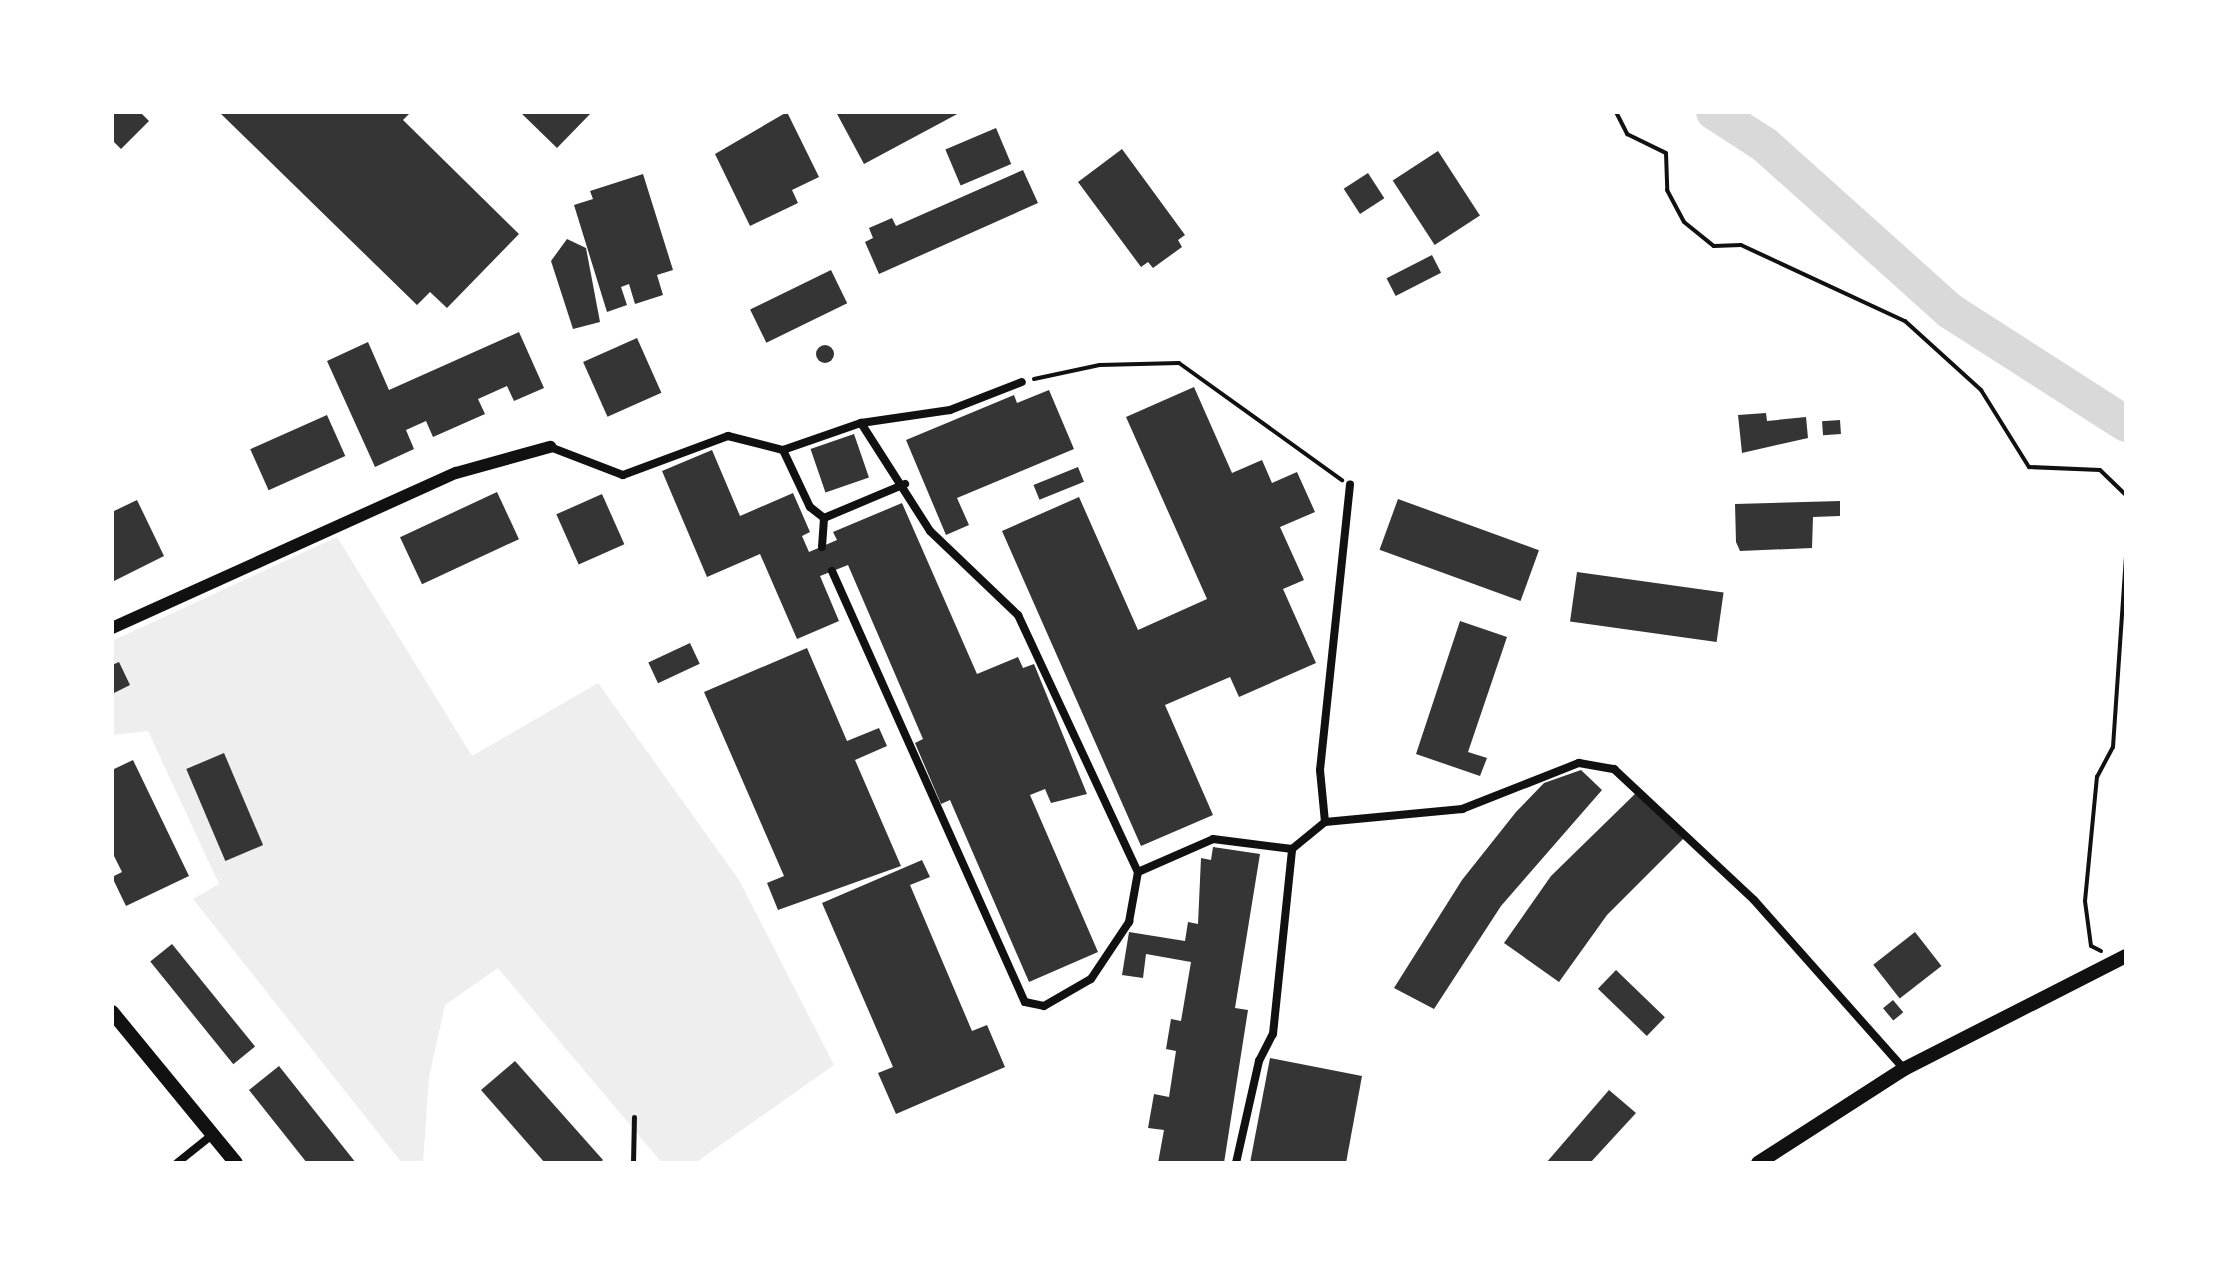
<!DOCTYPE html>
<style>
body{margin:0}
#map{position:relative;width:2238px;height:1275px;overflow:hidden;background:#fff;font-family:Ubuntu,sans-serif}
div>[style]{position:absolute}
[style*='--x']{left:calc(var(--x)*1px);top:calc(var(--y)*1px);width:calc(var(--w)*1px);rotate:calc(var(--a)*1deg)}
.green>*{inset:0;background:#eee}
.river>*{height:36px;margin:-18px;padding:0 18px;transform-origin:18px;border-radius:18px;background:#d9d9d9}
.building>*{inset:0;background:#353535;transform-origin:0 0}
.round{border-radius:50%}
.path>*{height:4px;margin:-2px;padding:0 2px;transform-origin:2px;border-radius:2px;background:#111}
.service>*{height:5px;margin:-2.5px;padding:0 2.5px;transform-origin:2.5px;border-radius:2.5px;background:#111}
.minor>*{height:8px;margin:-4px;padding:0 4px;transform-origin:4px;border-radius:4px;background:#111}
.tertiary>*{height:12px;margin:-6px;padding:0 6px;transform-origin:6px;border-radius:6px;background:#111}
.secondary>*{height:14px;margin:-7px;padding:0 7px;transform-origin:7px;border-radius:7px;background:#111}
span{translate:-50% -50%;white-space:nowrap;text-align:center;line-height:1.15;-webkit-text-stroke:8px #fff;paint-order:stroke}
.frame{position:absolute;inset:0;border:114px solid #fff;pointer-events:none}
</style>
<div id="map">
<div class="green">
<div style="clip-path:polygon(337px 537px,472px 756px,598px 683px,739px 880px,834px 1065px,695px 1163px,662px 1163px,498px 968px,445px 1005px,429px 1077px,423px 1163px,402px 1163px,193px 899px,219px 884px,148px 731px,112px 735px,112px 641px)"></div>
</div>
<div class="river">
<div style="--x:1714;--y:112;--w:61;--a:32.9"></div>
<div style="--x:1765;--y:145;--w:249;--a:41.9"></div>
<div style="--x:1950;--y:311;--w:209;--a:32.7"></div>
</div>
<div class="building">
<div style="clip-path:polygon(112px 112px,140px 112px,149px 121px,121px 149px,112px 140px)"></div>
<div style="clip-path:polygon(219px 112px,411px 112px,403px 120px,519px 234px,447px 308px,430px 292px,417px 305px)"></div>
<div style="clip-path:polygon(520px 112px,592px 112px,557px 148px)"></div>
<div style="clip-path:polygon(787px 112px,819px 177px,792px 190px,798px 203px,750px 226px,715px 154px)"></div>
<div style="clip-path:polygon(836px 112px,961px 112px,864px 164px)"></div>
<div style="left:996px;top:128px;width:39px;height:55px;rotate:67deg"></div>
<div style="clip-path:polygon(1122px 149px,1185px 235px,1178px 240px,1182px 247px,1153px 268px,1148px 262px,1141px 267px,1078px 182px)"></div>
<div style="left:1438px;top:151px;width:77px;height:54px;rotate:57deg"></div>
<div style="clip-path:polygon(1023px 170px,1038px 203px,879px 274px,865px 242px,873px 238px,869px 228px,892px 218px,896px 226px)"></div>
<div style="left:1368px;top:173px;width:30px;height:29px;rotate:57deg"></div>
<div style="clip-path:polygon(643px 174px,673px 270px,657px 275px,663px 295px,635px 304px,629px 284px,621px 287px,627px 305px,607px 312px,574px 205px,593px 199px,590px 191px)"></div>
<div style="clip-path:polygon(567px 239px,586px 248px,600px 322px,573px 329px,551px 261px)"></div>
<div style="left:1432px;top:255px;width:20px;height:51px;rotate:63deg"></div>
<div style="left:831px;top:270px;width:37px;height:90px;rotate:64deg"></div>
<div style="clip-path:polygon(519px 332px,544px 388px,514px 401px,507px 386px,478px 399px,485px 414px,433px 437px,426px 421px,406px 430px,414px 449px,375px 467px,327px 361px,368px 342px,389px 390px)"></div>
<div style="left:637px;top:338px;width:60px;height:59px;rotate:66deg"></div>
<div class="round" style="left:816px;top:345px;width:18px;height:18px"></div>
<div style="clip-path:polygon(1194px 387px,1232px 473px,1262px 460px,1272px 483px,1297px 472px,1315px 512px,1280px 527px,1304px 580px,1283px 589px,1316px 663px,1239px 697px,1230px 677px,1165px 705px,1213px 815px,1141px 846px,1002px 531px,1079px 497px,1138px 630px,1207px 599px,1126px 417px)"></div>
<div style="clip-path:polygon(1049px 390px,1074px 449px,957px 498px,969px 525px,946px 535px,906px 440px,1014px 395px,1017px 403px)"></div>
<div style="clip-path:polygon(1766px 413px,1767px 421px,1806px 417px,1808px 438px,1742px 453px,1738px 415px)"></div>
<div style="left:327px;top:415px;width:45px;height:84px;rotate:66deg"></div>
<div style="left:1840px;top:420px;width:14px;height:18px;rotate:86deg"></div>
<div style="left:854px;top:434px;width:46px;height:46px;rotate:71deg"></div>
<div style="clip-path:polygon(712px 450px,740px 516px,793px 493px,810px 532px,802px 536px,809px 552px,837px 540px,833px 532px,902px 503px,977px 674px,1018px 657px,1023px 668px,1034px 664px,1087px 794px,1051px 803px,1045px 789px,1030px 795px,1098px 952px,1029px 982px,950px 800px,941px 804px,915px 743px,923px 739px,848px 565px,820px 576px,839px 621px,797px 639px,760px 554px,707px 577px,662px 471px)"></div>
<div style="left:1078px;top:467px;width:16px;height:48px;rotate:68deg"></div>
<div style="left:497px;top:492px;width:52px;height:107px;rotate:65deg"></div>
<div style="left:602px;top:494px;width:55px;height:50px;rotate:66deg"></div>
<div style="left:1398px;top:499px;width:150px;height:54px;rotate:20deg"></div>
<div style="clip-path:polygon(137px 500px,164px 556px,112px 582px,112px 512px)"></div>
<div style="clip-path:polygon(1840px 501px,1840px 516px,1813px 517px,1812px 548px,1740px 551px,1736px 542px,1735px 504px)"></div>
<div style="left:1577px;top:572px;width:148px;height:50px;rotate:8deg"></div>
<div style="clip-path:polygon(1460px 621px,1507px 637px,1468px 752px,1487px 758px,1480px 776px,1416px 754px)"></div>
<div style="left:690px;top:643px;width:23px;height:46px;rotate:65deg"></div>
<div style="clip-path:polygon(807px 648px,847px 741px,879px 728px,887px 746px,855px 760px,901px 866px,778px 910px,767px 883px,784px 876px,704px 692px)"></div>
<div style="clip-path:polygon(119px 662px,130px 685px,112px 694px,112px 665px)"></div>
<div style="left:224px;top:753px;width:100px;height:41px;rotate:67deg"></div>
<div style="clip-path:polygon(133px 760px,189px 876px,126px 906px,112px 877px,122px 872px,112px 852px,112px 770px)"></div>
<div style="clip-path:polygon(1581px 770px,1602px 790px,1501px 906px,1434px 1009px,1394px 988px,1462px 880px,1516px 812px,1544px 783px)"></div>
<div style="clip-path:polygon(1637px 792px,1686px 836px,1607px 915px,1559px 982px,1504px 943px,1551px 876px)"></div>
<div style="clip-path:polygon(1213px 847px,1260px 854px,1235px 1008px,1248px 1010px,1224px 1163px,1158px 1163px,1164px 1130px,1148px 1128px,1154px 1094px,1169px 1097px,1176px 1051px,1166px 1049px,1171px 1019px,1181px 1021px,1191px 962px,1146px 954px,1143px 978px,1122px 975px,1129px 932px,1185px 941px,1188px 922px,1198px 924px,1201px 858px,1211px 860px)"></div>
<div style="clip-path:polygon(922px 860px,930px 877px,910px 885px,972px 1031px,987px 1025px,1005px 1067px,896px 1114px,878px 1073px,893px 1067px,822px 903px)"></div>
<div style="left:1915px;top:932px;width:43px;height:53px;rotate:52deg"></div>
<div style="left:172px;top:944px;width:132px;height:28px;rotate:51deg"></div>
<div style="left:1616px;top:970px;width:68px;height:26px;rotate:44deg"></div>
<div style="left:1893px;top:1000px;width:16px;height:13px;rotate:50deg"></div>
<div style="clip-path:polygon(1270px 1058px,1362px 1076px,1346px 1163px,1250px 1163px)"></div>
<div style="clip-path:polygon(515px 1061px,603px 1160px,600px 1163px,545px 1163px,481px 1090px)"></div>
<div style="clip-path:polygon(279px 1066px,356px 1163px,307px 1163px,249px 1090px)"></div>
<div style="clip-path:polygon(1609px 1090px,1636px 1113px,1590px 1163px,1546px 1163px)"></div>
</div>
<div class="path">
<div style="--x:1616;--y:112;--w:25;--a:63"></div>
<div style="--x:1627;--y:134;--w:43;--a:26"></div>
<div style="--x:1666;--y:153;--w:37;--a:88"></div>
<div style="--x:1667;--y:190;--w:36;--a:62"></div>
<div style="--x:1684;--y:222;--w:38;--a:39"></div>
<div style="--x:1714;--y:246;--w:27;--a:-2"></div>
<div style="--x:1741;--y:245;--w:181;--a:24.9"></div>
<div style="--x:1905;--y:321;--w:103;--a:42.2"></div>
<div style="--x:1981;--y:390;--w:91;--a:58.1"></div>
<div style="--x:2029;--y:467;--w:71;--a:2.4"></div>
<div style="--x:2100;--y:470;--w:36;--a:44"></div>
<div style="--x:1034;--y:379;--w:67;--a:-12"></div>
<div style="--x:1100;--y:365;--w:79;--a:-1.5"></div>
<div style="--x:1179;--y:363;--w:201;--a:35.7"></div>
<div style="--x:2101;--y:951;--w:11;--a:-153"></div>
<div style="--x:2091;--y:946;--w:45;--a:-97.6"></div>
<div style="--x:2085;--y:901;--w:125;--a:-84.5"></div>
<div style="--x:2097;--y:777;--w:34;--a:-62"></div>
<div style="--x:2113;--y:747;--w:192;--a:-86.1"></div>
</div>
<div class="service">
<div style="--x:633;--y:1163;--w:46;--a:-88.8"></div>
</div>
<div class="minor">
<div style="--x:861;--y:423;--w:128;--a:57.4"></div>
<div style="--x:930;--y:531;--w:122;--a:43.7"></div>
<div style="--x:1018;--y:615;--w:284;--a:65"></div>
<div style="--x:1138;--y:872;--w:82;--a:-23.7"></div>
<div style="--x:1213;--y:839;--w:80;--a:7.2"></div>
<div style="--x:1292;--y:849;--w:43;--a:-39.3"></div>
<div style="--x:1325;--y:822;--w:138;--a:-5.4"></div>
<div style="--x:1462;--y:809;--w:126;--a:-21.5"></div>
<div style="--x:1579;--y:763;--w:36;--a:10"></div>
<div style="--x:1614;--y:769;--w:192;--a:43.1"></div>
<div style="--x:1754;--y:900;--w:226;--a:48.4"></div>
<div style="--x:550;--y:447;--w:78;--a:21"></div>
<div style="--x:623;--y:475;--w:112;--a:-20.4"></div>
<div style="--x:728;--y:436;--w:57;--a:14.3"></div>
<div style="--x:783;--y:450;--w:83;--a:-19.1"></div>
<div style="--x:861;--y:423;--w:90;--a:-8.3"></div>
<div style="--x:950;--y:410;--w:77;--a:-21.3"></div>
<div style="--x:783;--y:450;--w:63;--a:64.7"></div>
<div style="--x:810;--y:507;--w:18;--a:38"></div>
<div style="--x:824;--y:518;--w:88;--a:-22.8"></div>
<div style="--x:822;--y:547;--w:29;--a:-86"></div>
<div style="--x:832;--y:571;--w:472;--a:65.9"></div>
<div style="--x:1025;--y:1002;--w:19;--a:12"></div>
<div style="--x:1044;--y:1006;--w:54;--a:-29.9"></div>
<div style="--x:1091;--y:979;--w:69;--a:-56.3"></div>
<div style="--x:1129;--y:922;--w:51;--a:-79.8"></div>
<div style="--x:1325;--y:822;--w:52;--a:-95.5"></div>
<div style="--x:1320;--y:770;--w:287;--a:-84"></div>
<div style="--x:177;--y:1163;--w:45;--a:-38.7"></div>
<div style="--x:1236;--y:1163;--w:105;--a:-77.3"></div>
<div style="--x:1259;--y:1061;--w:30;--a:-63"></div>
<div style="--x:1273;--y:1034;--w:186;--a:-84.1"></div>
</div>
<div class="tertiary">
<div style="--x:112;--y:628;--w:377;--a:-24.3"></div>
<div style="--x:456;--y:473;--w:98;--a:-15.5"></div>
</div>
<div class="secondary">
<div style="--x:112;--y:1012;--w:195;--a:50.6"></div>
<div style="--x:1758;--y:1163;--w:174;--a:-32.8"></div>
<div style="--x:1904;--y:1069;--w:249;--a:-27"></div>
</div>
<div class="frame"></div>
</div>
